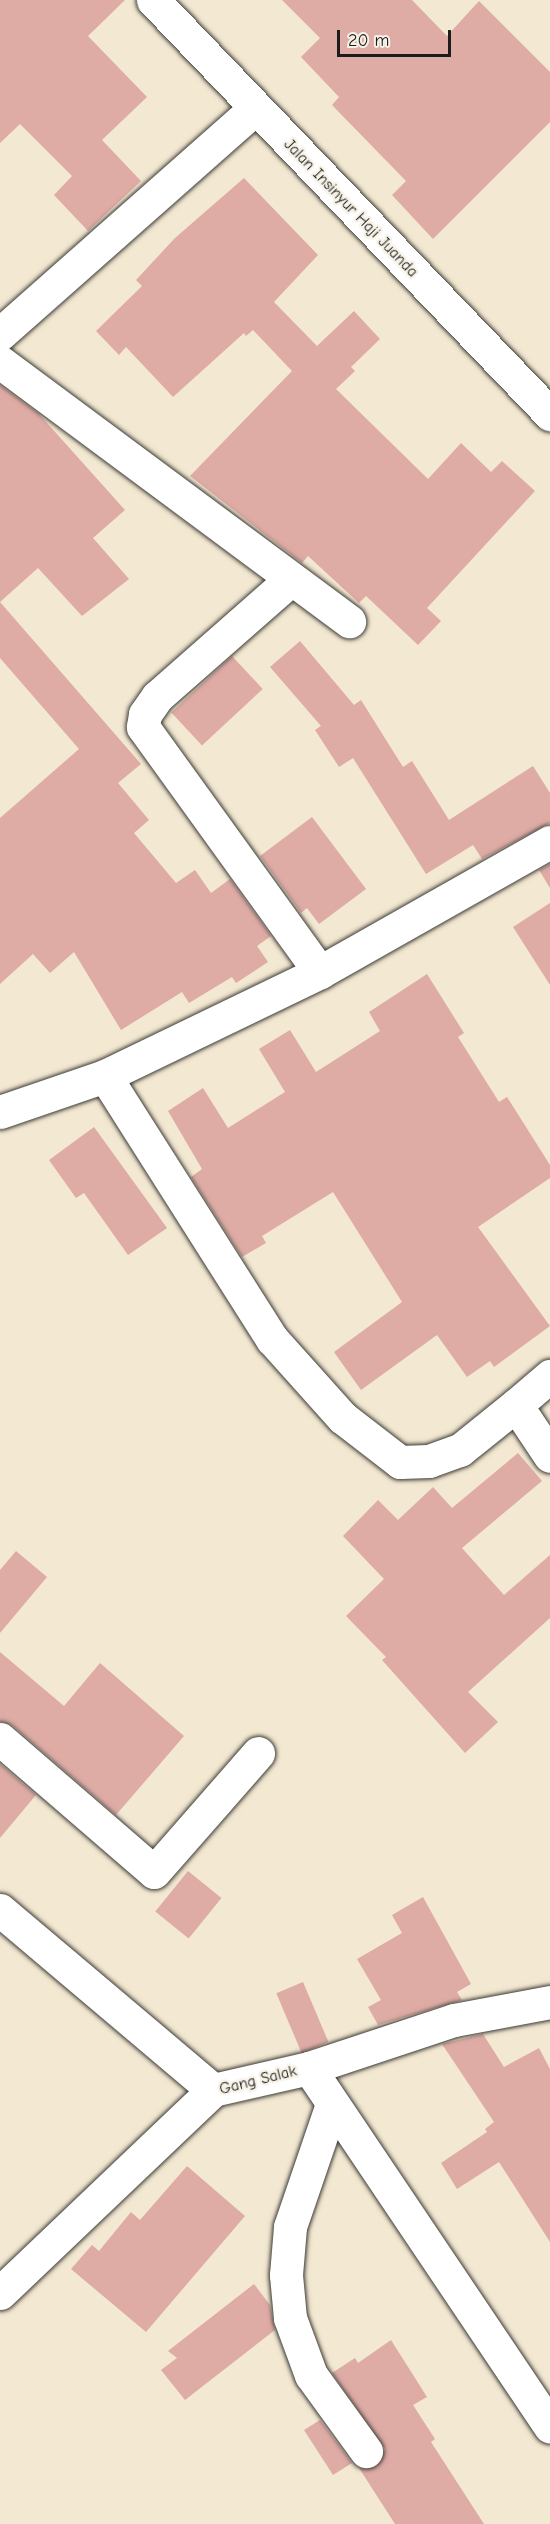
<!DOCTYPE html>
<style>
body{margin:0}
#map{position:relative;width:550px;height:2524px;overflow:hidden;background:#f3e8d1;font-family:"Comic Neue",sans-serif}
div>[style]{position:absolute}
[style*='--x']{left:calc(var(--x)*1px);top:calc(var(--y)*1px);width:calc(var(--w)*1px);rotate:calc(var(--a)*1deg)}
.building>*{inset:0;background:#dfaba5;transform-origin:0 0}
.roads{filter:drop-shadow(0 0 2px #3c3b37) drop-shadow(0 0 2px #3c3b37)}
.minor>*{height:33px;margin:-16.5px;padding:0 16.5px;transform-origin:16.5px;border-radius:16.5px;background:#fff}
.major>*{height:33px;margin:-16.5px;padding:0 16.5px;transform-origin:16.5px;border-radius:16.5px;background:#fff}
span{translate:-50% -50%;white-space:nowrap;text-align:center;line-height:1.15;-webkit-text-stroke:5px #f7f3e8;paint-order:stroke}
.street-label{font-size:16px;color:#1c1c1c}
.scale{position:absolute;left:337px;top:30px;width:114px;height:27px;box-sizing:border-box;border:3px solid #1c1c1c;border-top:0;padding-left:8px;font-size:18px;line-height:21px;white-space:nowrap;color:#1c1c1c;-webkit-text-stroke:4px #f7f3e8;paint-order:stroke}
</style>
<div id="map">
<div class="building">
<div style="clip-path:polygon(0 0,125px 0,88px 36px,147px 97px,102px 140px,141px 181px,88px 231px,54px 195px,72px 176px,20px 124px,0 143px)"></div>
<div style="clip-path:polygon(282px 0,412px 0,447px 36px,479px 1px,550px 72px,550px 122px,433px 239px,392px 195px,406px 181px,332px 105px,339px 97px,301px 57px,320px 38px)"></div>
<div style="clip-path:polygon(244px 178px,318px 255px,274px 302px,317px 346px,354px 311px,380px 339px,351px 367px,355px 371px,336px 389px,428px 479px,461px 443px,491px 472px,502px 461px,535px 491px,427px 608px,441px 621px,418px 645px,366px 596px,359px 603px,308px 556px,302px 563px,190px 476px,292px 371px,253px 330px,246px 336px,244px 333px,173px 397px,126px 347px,119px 355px,96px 331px,142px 286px,136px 280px,175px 238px)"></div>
<div style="clip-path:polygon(0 385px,39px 414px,125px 510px,93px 538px,129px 579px,82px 616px,38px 568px,0 602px,141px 764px,118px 783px,149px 820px,134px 833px,176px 883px,195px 870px,211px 893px,230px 879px,271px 936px,257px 946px,268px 962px,236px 983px,232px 977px,189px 1003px,182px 992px,121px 1030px,74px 952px,50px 973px,33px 954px,0 984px,0 818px,79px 749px,0 658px)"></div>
<div style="clip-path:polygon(300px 641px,354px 705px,361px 700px,403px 767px,412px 761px,449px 820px,533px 766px,550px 793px,550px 823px,482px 859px,473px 845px,426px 874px,353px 758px,339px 767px,315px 730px,321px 726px,270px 667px)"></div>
<div style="left:232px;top:656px;width:45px;height:83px;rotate:47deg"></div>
<div style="clip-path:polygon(312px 817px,366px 889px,319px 924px,307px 908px,301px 913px,260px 856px)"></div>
<div style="clip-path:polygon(550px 864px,550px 888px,539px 870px)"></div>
<div style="clip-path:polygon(550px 903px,550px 985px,513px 927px)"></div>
<div style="clip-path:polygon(427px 974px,464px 1033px,458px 1037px,499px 1102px,507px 1097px,550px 1165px,550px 1178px,478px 1227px,550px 1326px,494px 1367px,490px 1361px,467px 1377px,437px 1335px,361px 1390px,334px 1352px,402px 1302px,333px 1192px,262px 1236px,266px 1243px,242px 1257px,191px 1177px,202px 1169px,168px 1111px,203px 1088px,228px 1128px,285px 1092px,259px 1049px,290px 1030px,316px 1072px,380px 1031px,369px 1012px)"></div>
<div style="clip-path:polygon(94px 1127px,167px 1228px,128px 1255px,84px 1193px,76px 1198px,49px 1160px)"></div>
<div style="clip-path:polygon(518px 1453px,542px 1481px,462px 1548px,504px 1595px,550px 1555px,550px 1618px,468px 1692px,498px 1722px,465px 1753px,382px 1660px,386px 1657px,346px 1616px,384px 1579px,343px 1536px,378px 1500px,398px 1520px,433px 1487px,452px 1508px)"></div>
<div style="clip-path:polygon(16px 1551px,47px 1577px,0 1633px,0 1570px)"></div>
<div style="clip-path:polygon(0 1652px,64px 1706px,100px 1663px,184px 1736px,116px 1815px,12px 1725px,0 1721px)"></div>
<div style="clip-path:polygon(0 1764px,36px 1795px,0 1838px)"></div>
<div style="left:188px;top:1871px;width:43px;height:52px;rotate:39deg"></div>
<div style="clip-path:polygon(423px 1897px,471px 1984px,457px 1992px,462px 2000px,378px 2025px,368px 2007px,381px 2000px,357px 1959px,402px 1933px,392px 1915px)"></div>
<div style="left:303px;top:1982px;width:65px;height:29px;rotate:67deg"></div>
<div style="clip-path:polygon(483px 2034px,504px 2067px,539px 2048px,550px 2069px,550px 2242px,499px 2162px,457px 2189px,441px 2163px,487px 2132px,485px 2129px,494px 2122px,442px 2044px)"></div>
<div style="clip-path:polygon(187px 2166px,245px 2216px,146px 2332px,71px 2269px,92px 2245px,99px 2251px,131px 2212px,140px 2220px)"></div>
<div style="clip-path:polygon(254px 2284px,270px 2305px,275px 2330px,185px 2400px,161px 2370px,177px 2358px,168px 2351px)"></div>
<div style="clip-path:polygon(391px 2340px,427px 2397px,413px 2405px,435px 2439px,431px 2442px,484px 2524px,395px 2524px,359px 2468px,377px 2466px,385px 2449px,332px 2373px,355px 2358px,358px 2363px)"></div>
<div style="clip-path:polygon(320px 2420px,352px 2463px,333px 2475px,304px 2430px)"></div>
</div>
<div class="roads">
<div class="minor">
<div style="--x:0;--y:334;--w:341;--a:-41.5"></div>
<div style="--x:0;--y:362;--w:435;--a:36.6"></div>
<div style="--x:290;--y:580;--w:177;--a:138.7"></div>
<div style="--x:157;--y:697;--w:21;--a:125"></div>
<div style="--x:145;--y:714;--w:13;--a:99"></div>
<div style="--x:143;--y:727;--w:302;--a:54.2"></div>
<div style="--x:105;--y:1076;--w:312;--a:57.6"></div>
<div style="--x:272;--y:1339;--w:106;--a:48.1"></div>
<div style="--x:343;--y:1418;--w:72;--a:37.7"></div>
<div style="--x:400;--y:1462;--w:29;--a:-2"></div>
<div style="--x:429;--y:1461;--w:33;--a:-20"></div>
<div style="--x:460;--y:1450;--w:72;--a:-38.8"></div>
<div style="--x:516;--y:1405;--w:61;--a:56.3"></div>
<div style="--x:0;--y:1112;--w:111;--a:-18.9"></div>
<div style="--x:105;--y:1076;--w:239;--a:-25.8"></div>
<div style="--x:320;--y:972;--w:264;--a:-29.5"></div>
<div style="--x:516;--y:1405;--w:45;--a:-40.5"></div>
<div style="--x:0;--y:1739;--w:203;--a:40.8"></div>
<div style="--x:154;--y:1872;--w:158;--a:-48.8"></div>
<div style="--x:0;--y:1910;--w:279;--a:40.2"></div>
<div style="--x:309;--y:2068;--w:432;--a:56.1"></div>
<div style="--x:332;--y:2104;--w:130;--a:108.9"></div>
<div style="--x:290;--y:2227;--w:48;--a:94.8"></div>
<div style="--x:286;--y:2275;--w:43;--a:84.7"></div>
<div style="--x:290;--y:2318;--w:61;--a:69.8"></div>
<div style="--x:311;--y:2375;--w:94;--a:54.1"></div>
<div style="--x:0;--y:2293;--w:294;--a:-43.6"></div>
<div style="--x:213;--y:2090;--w:98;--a:-12.9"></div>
<div style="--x:309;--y:2068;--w:153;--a:-18.3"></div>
<div style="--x:454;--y:2020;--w:98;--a:-10.6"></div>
</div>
<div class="major">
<div style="--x:153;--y:0;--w:574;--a:46.2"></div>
</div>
</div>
<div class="street-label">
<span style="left:351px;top:208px;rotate:46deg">Jalan Insinyur Haji Juanda</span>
<span style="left:258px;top:2080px;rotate:-14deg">Gang Salak</span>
</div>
<div class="scale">20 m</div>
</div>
